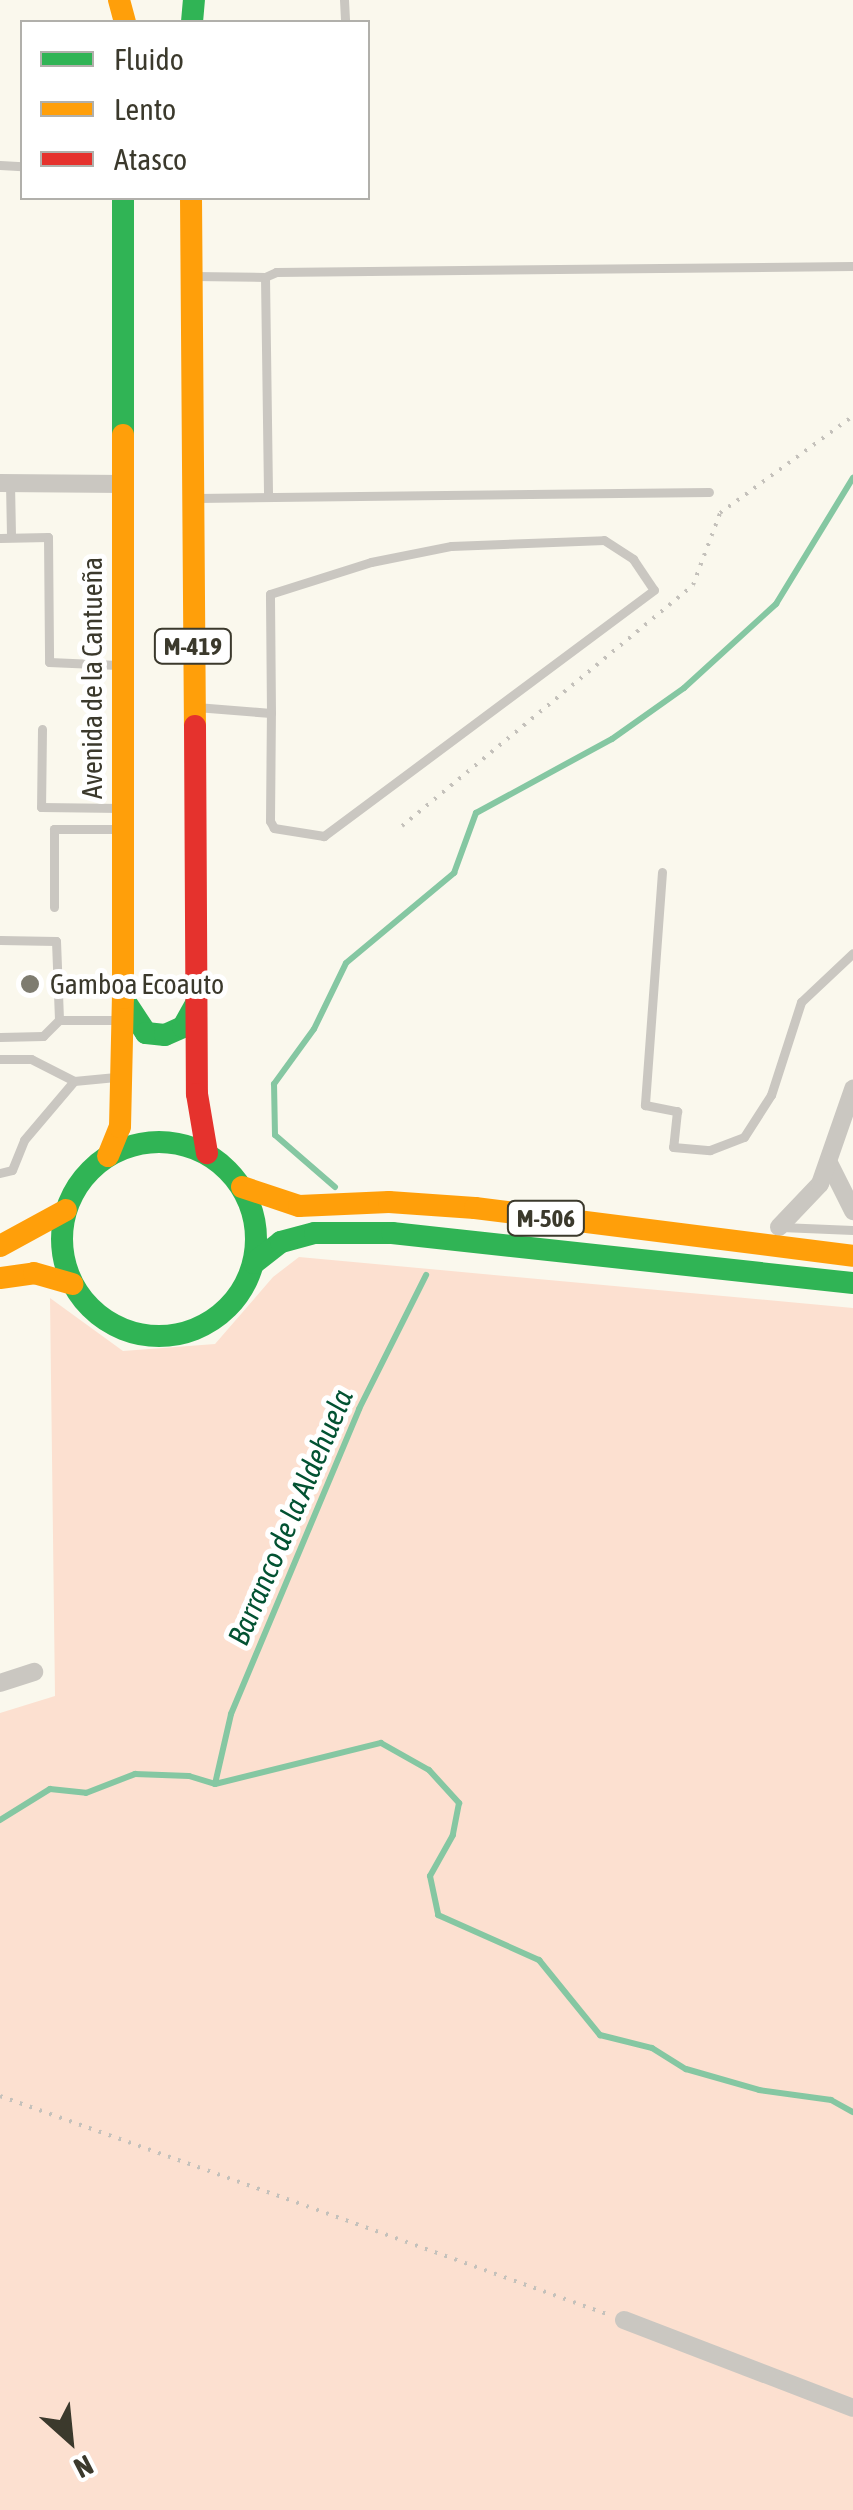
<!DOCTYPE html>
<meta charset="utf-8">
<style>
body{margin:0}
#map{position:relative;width:853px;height:2510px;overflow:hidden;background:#faf8ed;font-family:"Asap Condensed",sans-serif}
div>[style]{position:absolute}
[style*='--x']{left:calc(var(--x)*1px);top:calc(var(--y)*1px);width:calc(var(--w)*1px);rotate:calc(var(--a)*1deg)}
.green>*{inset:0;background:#fce0d0}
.stream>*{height:6px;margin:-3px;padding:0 3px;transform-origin:3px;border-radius:3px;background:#85c7a2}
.path>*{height:4px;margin-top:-2px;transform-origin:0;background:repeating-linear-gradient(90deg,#c4c1bb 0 2.5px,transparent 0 10.5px)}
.lane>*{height:9px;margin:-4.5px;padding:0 4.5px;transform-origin:4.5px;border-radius:4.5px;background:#cac7c1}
.street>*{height:18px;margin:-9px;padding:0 9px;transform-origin:9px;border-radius:9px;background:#cac7c1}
.fast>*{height:22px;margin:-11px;padding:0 11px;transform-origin:11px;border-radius:11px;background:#30b455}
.fast>.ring{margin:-11px;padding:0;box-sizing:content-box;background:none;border:22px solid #30b455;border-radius:50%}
.slow>*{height:22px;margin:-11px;padding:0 11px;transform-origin:11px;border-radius:11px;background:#ff9f0a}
.jam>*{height:22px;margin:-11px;padding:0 11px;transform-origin:11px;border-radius:11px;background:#e5322d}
.dots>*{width:28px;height:28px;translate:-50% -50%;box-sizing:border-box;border:5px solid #fff;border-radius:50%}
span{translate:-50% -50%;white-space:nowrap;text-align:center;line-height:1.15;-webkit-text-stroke:10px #fff;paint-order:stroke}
.shield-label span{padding:2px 8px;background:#fff;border:2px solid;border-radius:8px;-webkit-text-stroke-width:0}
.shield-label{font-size:25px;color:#3b392c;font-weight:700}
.street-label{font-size:28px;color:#3b392c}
.poi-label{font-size:28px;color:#3b392c}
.left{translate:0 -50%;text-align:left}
.water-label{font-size:30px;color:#025232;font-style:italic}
.legend{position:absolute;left:20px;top:20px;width:350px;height:180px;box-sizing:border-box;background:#fff;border:2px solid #b1b0ab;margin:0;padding:12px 18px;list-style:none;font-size:30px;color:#3b392c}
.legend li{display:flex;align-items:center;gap:20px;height:50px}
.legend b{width:50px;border:2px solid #b1b0ab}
.north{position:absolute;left:20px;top:2390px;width:100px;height:100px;-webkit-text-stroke:8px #fff;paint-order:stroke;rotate:153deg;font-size:28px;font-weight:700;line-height:40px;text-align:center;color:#3b392c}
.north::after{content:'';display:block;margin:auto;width:35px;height:45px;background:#3b392c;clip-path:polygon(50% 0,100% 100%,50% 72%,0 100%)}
</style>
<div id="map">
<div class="green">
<div style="clip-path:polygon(299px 1257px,853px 1308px,853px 2510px,0 2510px,0 1713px,55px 1696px,50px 1298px,123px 1351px,215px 1344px,273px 1277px)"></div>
</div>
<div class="stream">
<div style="--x:335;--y:1187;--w:79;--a:-139.1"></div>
<div style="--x:275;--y:1135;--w:51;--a:-91.1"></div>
<div style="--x:274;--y:1084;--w:68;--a:-54"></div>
<div style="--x:314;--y:1029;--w:73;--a:-64.1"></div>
<div style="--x:346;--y:963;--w:141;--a:-39.8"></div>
<div style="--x:454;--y:873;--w:64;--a:-69.9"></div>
<div style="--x:476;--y:813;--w:155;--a:-28.6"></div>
<div style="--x:612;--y:739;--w:88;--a:-35.3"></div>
<div style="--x:684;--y:688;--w:125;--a:-42.4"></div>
<div style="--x:776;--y:604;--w:148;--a:-58.6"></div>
<div style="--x:215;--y:1784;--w:72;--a:-77.1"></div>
<div style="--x:231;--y:1714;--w:331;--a:-67.2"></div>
<div style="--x:359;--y:1409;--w:150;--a:-63.4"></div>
<div style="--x:0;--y:1820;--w:59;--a:-31.8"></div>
<div style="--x:50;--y:1789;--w:36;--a:6"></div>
<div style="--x:86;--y:1793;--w:53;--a:-21.2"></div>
<div style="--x:135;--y:1774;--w:54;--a:2.1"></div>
<div style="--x:189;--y:1776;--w:27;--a:17"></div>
<div style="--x:215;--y:1784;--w:171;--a:-13.9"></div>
<div style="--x:381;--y:1743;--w:55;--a:29.4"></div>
<div style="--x:429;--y:1770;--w:45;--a:47.7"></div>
<div style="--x:459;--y:1803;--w:33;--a:101"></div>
<div style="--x:453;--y:1835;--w:47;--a:119.3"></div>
<div style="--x:430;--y:1876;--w:40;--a:78"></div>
<div style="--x:438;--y:1915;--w:111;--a:24"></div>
<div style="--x:539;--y:1960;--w:97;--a:50.9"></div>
<div style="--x:600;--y:2035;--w:54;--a:14"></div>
<div style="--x:652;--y:2048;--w:40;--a:32"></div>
<div style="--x:686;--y:2069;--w:76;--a:16"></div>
<div style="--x:759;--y:2090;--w:73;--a:7.9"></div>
<div style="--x:831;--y:2100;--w:25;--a:29"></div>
</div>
<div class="path">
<div style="--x:402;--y:826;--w:378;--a:-39.6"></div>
<div style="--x:693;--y:585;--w:77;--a:-69.4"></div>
<div style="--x:720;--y:513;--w:165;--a:-36.1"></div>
<div style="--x:0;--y:2096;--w:645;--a:19.76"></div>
</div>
<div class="lane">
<div style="--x:344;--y:0;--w:22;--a:87"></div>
<div style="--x:0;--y:165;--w:22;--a:3"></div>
<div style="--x:193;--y:276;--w:72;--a:0.8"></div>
<div style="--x:265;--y:277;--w:220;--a:89.2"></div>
<div style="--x:265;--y:277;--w:12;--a:-24"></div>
<div style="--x:276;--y:272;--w:577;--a:-0.6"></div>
<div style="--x:10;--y:483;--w:54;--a:88.9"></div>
<div style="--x:197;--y:498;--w:512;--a:-0.67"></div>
<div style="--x:0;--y:538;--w:48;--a:-1.2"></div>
<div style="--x:48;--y:537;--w:125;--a:89.5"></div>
<div style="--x:49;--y:662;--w:69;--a:2.5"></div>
<div style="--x:196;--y:707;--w:75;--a:4.6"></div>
<div style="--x:271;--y:713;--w:119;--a:-90.5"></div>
<div style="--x:270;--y:594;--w:106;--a:-17.6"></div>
<div style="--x:371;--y:562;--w:82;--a:-11.3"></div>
<div style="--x:451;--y:546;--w:153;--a:-2.2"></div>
<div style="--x:604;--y:540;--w:35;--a:33"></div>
<div style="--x:633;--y:559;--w:37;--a:56"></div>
<div style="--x:654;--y:590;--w:412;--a:143.3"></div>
<div style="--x:324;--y:836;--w:51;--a:-170.9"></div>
<div style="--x:274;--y:828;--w:8;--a:-120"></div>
<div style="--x:270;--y:821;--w:108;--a:-89.5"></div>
<div style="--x:42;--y:729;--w:78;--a:90.7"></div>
<div style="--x:41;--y:807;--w:80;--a:0.7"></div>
<div style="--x:662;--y:872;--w:234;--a:94.2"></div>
<div style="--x:645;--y:1105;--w:33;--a:11"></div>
<div style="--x:677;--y:1111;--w:36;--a:96"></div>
<div style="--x:673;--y:1147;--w:37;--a:5"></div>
<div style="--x:710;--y:1150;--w:36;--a:-21"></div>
<div style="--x:744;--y:1137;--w:50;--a:-57.3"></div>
<div style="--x:771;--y:1095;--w:98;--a:-72.1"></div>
<div style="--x:801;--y:1002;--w:71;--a:-43.3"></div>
<div style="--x:54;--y:907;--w:78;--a:-90"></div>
<div style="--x:54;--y:829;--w:64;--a:0"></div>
<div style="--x:0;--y:940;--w:56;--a:1"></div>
<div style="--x:56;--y:941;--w:79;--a:87.8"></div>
<div style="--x:0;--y:1037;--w:43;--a:-1.3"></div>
<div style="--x:43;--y:1036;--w:23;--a:-45"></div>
<div style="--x:59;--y:1020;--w:59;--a:0"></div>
<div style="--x:0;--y:1059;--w:31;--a:0"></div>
<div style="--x:31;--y:1059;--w:48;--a:27.1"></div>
<div style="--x:0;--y:1173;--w:12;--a:-14"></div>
<div style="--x:12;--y:1170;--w:32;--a:-68"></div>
<div style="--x:24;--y:1140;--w:77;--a:-49.7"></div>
<div style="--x:74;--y:1081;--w:42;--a:-5.4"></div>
<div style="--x:781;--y:1227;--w:72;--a:2.4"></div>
</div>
<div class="street">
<div style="--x:0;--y:483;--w:124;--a:0.5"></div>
<div style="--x:829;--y:1163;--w:54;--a:63.4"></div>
<div style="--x:779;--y:1227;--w:59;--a:-46.4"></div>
<div style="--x:820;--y:1184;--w:101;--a:-70.8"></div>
<div style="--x:0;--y:1683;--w:36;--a:-18"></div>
<div style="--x:624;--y:2320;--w:245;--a:21"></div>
</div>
<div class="fast">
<div style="--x:192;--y:22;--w:22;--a:-85"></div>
<div style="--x:123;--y:198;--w:237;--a:90"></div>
<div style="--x:123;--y:998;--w:42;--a:56.7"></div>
<div style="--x:146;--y:1033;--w:19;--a:6"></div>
<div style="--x:165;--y:1035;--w:20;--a:-24"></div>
<div style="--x:183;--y:1027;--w:26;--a:-61"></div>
<div class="ring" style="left:62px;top:1142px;width:172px;height:172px"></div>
<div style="--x:254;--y:1263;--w:34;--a:-38"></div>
<div style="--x:281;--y:1242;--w:35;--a:-15"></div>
<div style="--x:315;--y:1233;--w:77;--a:0"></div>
<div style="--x:392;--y:1233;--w:464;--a:6.2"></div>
</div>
<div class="slow">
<div style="--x:119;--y:0;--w:23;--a:75"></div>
<div style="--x:191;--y:198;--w:528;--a:89.57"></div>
<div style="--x:108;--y:1156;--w:31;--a:-68"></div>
<div style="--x:120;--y:1127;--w:129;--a:-88.7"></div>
<div style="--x:123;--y:998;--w:563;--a:-90"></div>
<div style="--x:242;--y:1187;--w:60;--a:18.4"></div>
<div style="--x:299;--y:1206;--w:90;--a:-2.5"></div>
<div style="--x:389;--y:1202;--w:86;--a:4"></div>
<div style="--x:475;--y:1208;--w:381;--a:7.2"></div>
<div style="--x:0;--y:1246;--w:75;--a:-28.6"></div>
<div style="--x:0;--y:1278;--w:34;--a:-8"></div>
<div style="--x:34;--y:1273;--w:40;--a:16"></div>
</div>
<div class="jam">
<div style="--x:195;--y:726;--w:368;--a:89.7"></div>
<div style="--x:197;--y:1094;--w:60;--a:80.4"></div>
</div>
<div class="dots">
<div style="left:30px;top:984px;background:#7e7c70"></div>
</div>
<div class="shield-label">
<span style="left:193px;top:646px">M-419</span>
<span style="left:546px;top:1218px">M-506</span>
</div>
<div class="street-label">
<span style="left:92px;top:678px;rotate:-90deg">Avenida de la Cantueña</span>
</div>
<div class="poi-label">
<span class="left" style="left:50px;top:984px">Gamboa Ecoauto</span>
</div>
<div class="water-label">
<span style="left:290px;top:1517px;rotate:-67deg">Barranco de la Aldehuela</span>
</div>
<ul class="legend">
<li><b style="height:12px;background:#30b455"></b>Fluido</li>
<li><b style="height:12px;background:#ff9f0a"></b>Lento</li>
<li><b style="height:12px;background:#e5322d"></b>Atasco</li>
</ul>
<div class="north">N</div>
</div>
